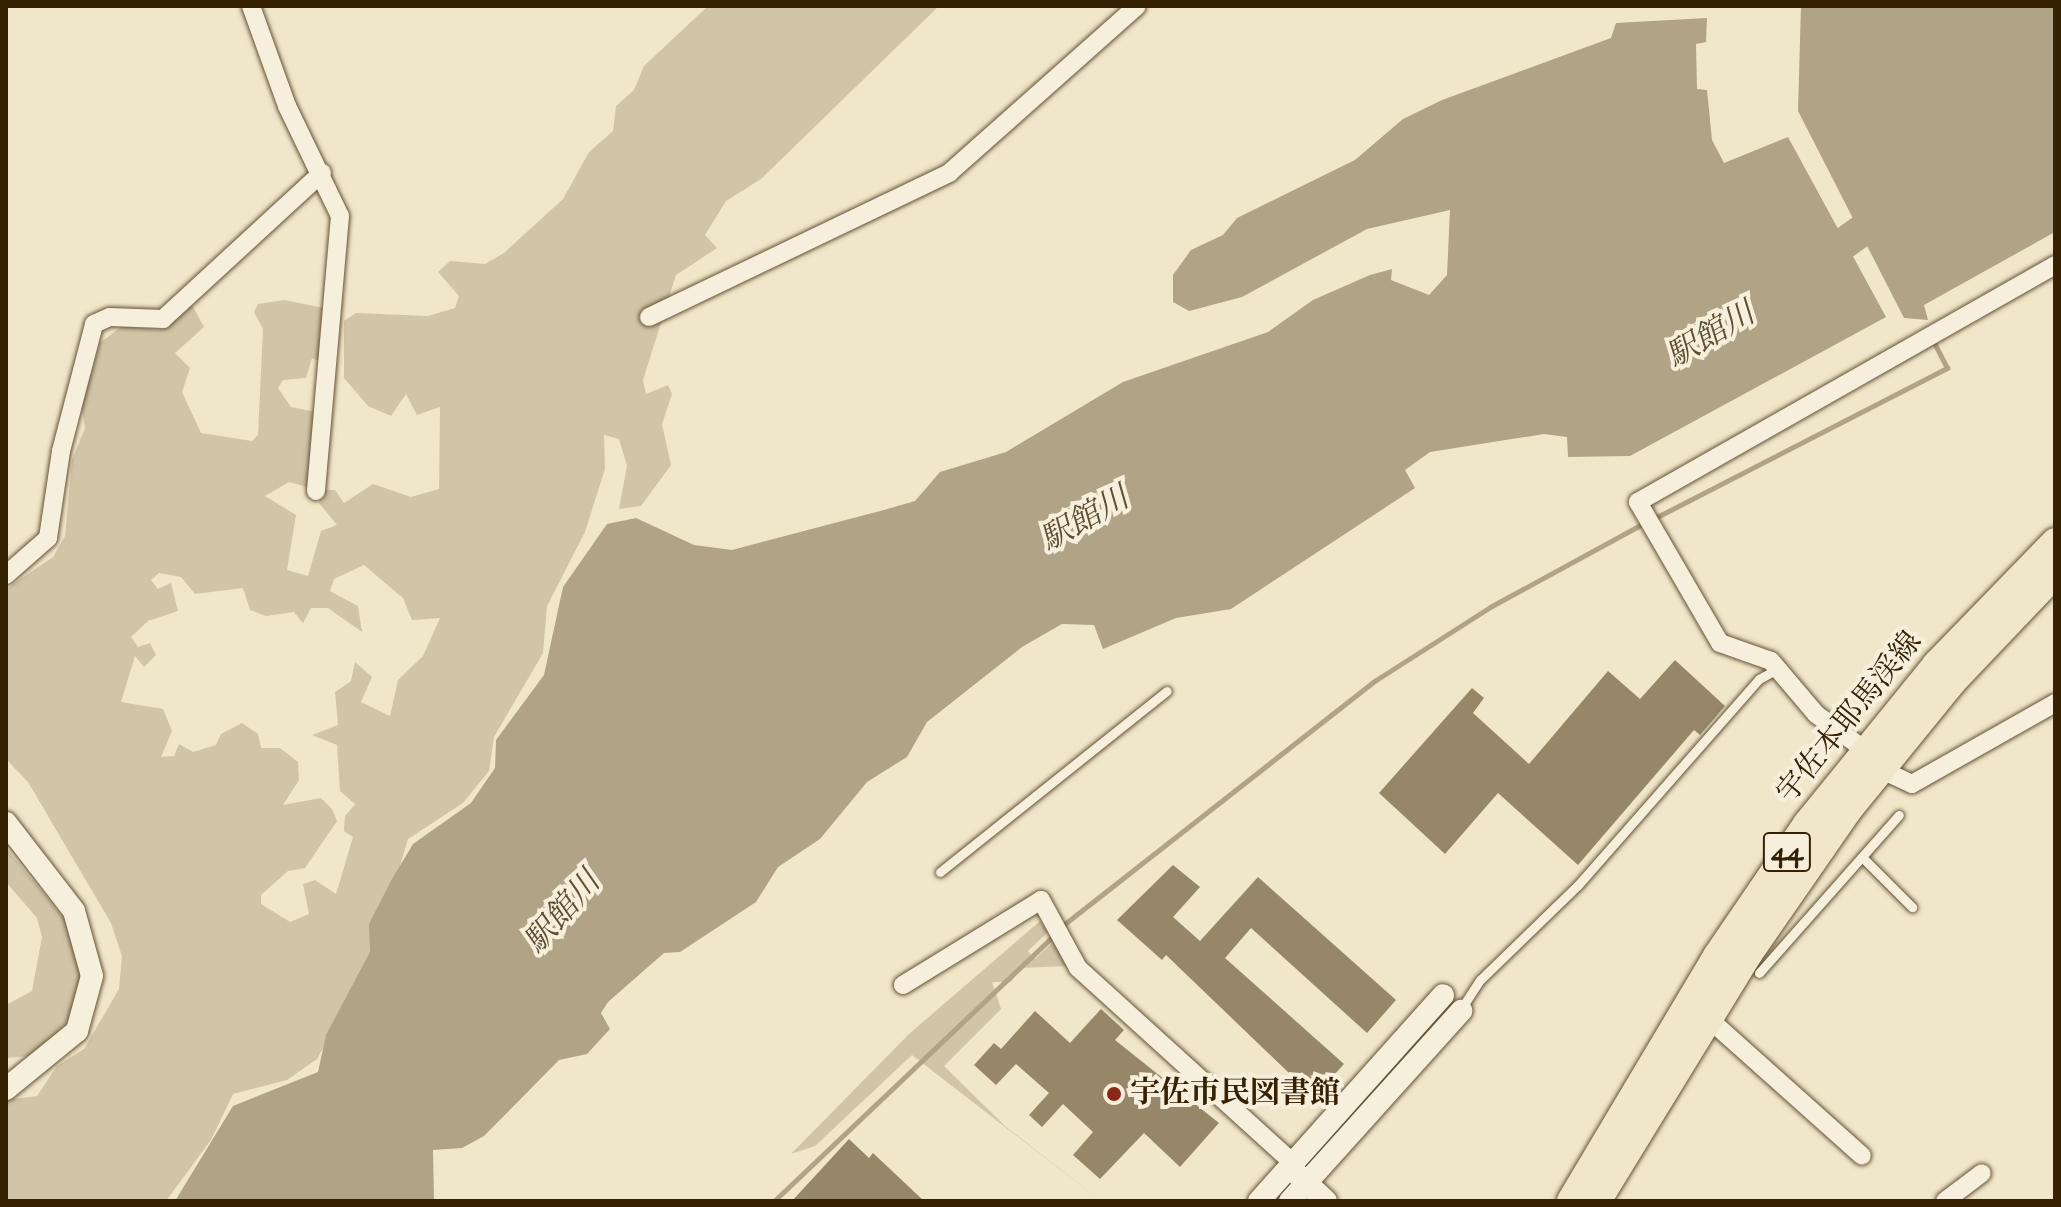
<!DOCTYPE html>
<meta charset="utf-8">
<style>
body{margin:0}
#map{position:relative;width:2061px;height:1207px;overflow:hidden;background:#f0e6c9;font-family:"IM FELL DW Pica","Noto Serif JP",serif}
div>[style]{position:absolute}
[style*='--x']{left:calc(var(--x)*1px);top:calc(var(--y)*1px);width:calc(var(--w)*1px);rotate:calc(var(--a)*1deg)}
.green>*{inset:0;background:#d0c5a7}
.water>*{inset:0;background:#b1a385}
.stream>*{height:5px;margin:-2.5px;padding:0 2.5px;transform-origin:2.5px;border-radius:2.5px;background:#b1a385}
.river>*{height:32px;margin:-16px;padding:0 16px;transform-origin:16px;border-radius:16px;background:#b1a385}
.building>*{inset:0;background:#978769}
.roads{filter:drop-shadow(0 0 2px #645234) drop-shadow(0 0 2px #645234)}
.service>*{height:9px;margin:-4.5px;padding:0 4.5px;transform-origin:4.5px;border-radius:4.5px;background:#f5efdc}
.minor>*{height:18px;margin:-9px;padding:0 9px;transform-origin:9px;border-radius:9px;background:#f5efdc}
.tertiary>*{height:22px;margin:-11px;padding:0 11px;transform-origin:11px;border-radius:11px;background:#f5efdc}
.primary>*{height:28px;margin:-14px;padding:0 14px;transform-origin:14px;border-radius:14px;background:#f0e6c9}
.dots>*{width:22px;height:22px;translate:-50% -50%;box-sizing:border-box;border:4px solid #f5efdc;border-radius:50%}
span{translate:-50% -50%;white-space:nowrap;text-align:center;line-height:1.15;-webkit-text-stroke:8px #f5efdc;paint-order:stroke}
.shield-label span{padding:2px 6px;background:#f5efdc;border:2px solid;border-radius:6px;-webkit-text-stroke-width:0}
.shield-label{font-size:28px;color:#362102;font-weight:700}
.street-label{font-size:30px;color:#362102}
.poi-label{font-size:30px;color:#362102;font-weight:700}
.left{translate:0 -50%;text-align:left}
.water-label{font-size:32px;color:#614e30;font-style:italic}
.frame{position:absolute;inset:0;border:8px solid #362102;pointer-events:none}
</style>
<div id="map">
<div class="green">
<div style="clip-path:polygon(evenodd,708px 6px,939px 6px,761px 179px,726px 201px,705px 235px,717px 248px,676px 275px,643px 380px,646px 394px,668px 385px,672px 394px,662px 424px,671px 465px,641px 506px,619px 509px,627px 466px,619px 439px,604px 435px,605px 469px,585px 532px,547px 606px,543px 653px,494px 737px,489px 771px,463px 803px,408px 839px,373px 956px,317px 1059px,287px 1080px,233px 1094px,211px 1140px,166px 1201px,6px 1201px,6px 1100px,37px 1096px,57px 1066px,84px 1049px,119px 989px,122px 956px,111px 923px,28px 782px,6px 759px,6px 589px,53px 557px,65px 536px,72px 460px,85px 428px,78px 384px,91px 375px,100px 343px,122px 326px,160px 330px,192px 305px,204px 327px,175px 353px,190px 368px,182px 392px,201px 433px,252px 441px,258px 435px,263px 329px,254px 312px,258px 304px,284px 300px,324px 308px,323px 363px,312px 358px,306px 378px,283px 380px,278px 388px,291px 407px,316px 412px,307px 487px,289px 482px,265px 496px,296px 515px,287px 570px,308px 576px,321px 531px,337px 525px,319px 503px,322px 490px,335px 490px,344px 503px,373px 484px,411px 497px,439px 489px,440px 407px,417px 415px,406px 394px,391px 416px,368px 406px,344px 378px,344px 321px,356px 313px,428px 316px,455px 308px,459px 296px,438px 272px,450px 261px,485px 264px,504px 253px,563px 199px,589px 152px,613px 131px,616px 106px,634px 90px,644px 66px,708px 6px,364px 565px,403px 598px,412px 620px,440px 618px,423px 656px,398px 680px,390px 716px,361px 702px,372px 677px,355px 662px,351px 681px,335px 692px,338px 725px,312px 735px,337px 745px,340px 791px,355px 804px,345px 816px,344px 831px,353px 837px,336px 894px,315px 880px,303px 884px,309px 914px,290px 922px,261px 904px,261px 895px,288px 871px,305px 868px,337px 821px,332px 809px,321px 798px,283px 805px,299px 780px,298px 762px,280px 748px,261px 748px,258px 734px,242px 723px,221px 734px,216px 745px,193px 752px,179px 744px,174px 756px,161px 757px,172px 731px,163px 709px,121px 702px,135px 656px,144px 667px,156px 655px,150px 643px,138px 647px,131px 637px,148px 621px,178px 611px,171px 583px,158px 589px,151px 580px,159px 573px,181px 577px,195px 594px,243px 588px,250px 610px,266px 616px,294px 612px,303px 623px,311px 608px,328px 608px,362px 632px,358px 606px,330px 591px,334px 579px,364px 565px)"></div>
<div style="clip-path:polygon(6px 848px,81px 939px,89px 969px,73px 1016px,35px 1055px,20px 1057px,6px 1058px,6px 1005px,32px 991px,42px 937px,37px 918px,6px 882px)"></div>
<div style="clip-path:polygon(1040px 921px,1048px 932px,1028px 951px,1035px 959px,1055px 940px,1068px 966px,1020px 968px,1011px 982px,992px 982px,1001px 1009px,944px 1066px,1005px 1126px,1101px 1201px,912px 1055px,815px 1146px,791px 1154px,909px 1034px)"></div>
</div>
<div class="water">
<div style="clip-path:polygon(1801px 6px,2055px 6px,2055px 232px,1924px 305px,1928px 320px,1904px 318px,1798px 111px)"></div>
<div style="clip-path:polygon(1707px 18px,1706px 42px,1696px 44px,1697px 89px,1707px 90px,1712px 140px,1724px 163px,1788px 137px,1886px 317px,1630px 456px,1568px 457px,1567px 437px,1544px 434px,1430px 452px,1405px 470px,1415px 488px,1231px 609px,1176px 618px,1103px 649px,1094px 625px,1062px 624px,1022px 647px,927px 722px,907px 757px,867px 782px,820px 839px,778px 867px,756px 902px,680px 952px,664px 953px,608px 1002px,601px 1013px,610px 1029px,587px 1054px,559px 1060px,484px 1136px,462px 1148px,433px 1150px,434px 1201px,175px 1201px,233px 1106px,318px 1072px,326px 1035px,370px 952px,369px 924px,392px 879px,413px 844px,471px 803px,495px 768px,496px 740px,544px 675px,563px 587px,607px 524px,636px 518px,694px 545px,732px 550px,884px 510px,915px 501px,940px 472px,1006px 452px,1123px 382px,1268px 332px,1313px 300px,1370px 275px,1392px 269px,1391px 280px,1429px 295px,1447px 275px,1450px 210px,1367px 229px,1242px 297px,1189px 311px,1173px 302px,1173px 275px,1191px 250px,1223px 235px,1237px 218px,1355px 160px,1403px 119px,1442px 100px,1611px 38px,1616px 23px)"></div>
</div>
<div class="stream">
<div style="--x:1653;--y:519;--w:331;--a:-27.2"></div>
<div style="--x:1947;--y:368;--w:31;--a:-117"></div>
<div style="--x:1062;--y:926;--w:399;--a:-38.1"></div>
<div style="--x:1376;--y:680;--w:135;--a:-32.6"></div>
<div style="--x:1490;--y:607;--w:175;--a:-28.6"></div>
<div style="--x:774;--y:1201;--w:388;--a:-43.5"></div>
</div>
<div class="river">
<div style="--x:1812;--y:266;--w:102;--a:-35.4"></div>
</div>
<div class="building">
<div style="clip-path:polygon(1675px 660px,1725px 706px,1700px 735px,1694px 730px,1578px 865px,1498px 793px,1445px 854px,1379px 793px,1472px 688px,1484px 698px,1473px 713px,1529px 764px,1608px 671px,1640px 699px)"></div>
<div style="clip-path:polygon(1173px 865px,1200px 887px,1173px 917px,1200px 941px,1258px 877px,1396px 1000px,1367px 1033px,1251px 928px,1225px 958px,1344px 1064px,1314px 1097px,1166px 955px,1162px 960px,1117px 920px)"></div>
<div style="clip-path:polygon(1101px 1009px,1124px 1030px,1115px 1040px,1219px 1123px,1180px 1167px,1144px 1133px,1100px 1179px,1073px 1155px,1093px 1132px,1063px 1104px,1042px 1127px,1029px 1115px,1049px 1093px,1016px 1064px,996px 1085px,974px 1065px,994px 1043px,1001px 1049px,1035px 1011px,1070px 1043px)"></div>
<div style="clip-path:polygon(849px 1139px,869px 1158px,873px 1153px,924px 1201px,792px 1201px)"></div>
</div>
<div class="roads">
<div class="service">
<div style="--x:1862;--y:857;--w:71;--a:45"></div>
<div style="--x:940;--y:872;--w:290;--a:-38.6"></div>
<div style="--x:1759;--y:973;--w:211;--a:-48.5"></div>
<div style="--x:1461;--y:1009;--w:35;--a:-57"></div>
<div style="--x:1480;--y:980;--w:136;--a:-44.1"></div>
<div style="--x:1578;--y:885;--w:274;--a:-48.7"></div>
<div style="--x:1759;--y:679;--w:23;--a:-29"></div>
</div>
<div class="minor">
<div style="--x:251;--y:6;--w:106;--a:70.2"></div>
<div style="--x:287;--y:106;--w:122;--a:64.3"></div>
<div style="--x:340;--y:216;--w:276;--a:95"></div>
<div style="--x:649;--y:317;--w:333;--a:-25.6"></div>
<div style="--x:949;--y:173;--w:251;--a:-41.6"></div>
<div style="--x:6;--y:575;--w:56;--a:-41.4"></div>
<div style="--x:48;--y:538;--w:88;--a:-81.5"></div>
<div style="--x:61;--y:451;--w:131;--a:-75.4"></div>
<div style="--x:94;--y:324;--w:17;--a:-24"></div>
<div style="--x:110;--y:317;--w:53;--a:2.2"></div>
<div style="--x:163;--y:319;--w:216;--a:-42.6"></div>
<div style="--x:1865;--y:750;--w:61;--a:-143.7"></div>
<div style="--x:1816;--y:714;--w:70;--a:-130.3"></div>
<div style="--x:1771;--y:661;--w:54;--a:-160.6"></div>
<div style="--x:1720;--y:643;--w:163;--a:-120.2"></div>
<div style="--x:1638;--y:502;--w:480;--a:-29.6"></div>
<div style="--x:1880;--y:769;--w:35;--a:25"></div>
<div style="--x:1912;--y:784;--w:164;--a:-29.5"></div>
<div style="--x:903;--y:985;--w:162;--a:-31.6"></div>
<div style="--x:1041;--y:900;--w:77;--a:61.4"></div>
<div style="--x:1078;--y:968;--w:290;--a:42.2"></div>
<div style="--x:1709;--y:1019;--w:205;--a:41.8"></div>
<div style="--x:1945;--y:1201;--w:46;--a:-37.1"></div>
</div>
<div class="tertiary">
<div style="--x:6;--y:823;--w:111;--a:52.3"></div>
<div style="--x:74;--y:911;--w:67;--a:74.5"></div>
<div style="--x:92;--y:976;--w:57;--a:105.3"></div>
<div style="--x:77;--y:1031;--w:92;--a:140.8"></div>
<div style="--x:1296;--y:1173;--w:41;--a:43"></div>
<div style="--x:1259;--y:1201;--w:276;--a:-48.2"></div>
<div style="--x:1290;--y:1201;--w:256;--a:-48"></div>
</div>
<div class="primary">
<div style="--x:1571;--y:1201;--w:285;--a:-59.2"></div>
<div style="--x:1717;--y:956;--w:160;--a:-55.7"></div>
<div style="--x:1807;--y:824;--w:205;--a:-50.9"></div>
<div style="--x:1936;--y:665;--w:171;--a:-45.9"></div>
<div style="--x:1597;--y:1201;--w:291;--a:-58.5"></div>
<div style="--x:1749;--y:953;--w:174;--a:-55.3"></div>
<div style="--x:1848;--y:810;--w:165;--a:-50.9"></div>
<div style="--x:1952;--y:682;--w:149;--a:-46.4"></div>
</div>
</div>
<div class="dots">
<div style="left:1114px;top:1094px;background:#8f2418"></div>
</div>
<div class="shield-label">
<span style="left:1787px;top:852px">44</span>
</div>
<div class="street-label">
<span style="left:1850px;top:718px;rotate:-51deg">宇佐本耶馬渓線</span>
</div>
<div class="poi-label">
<span class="left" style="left:1130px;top:1094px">宇佐市民図書館</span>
</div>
<div class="water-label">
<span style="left:1711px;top:336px;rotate:-31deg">駅館川</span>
<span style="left:1085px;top:520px;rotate:-30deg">駅館川</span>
<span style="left:563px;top:913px;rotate:-49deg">駅館川</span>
</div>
<div class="frame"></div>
</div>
